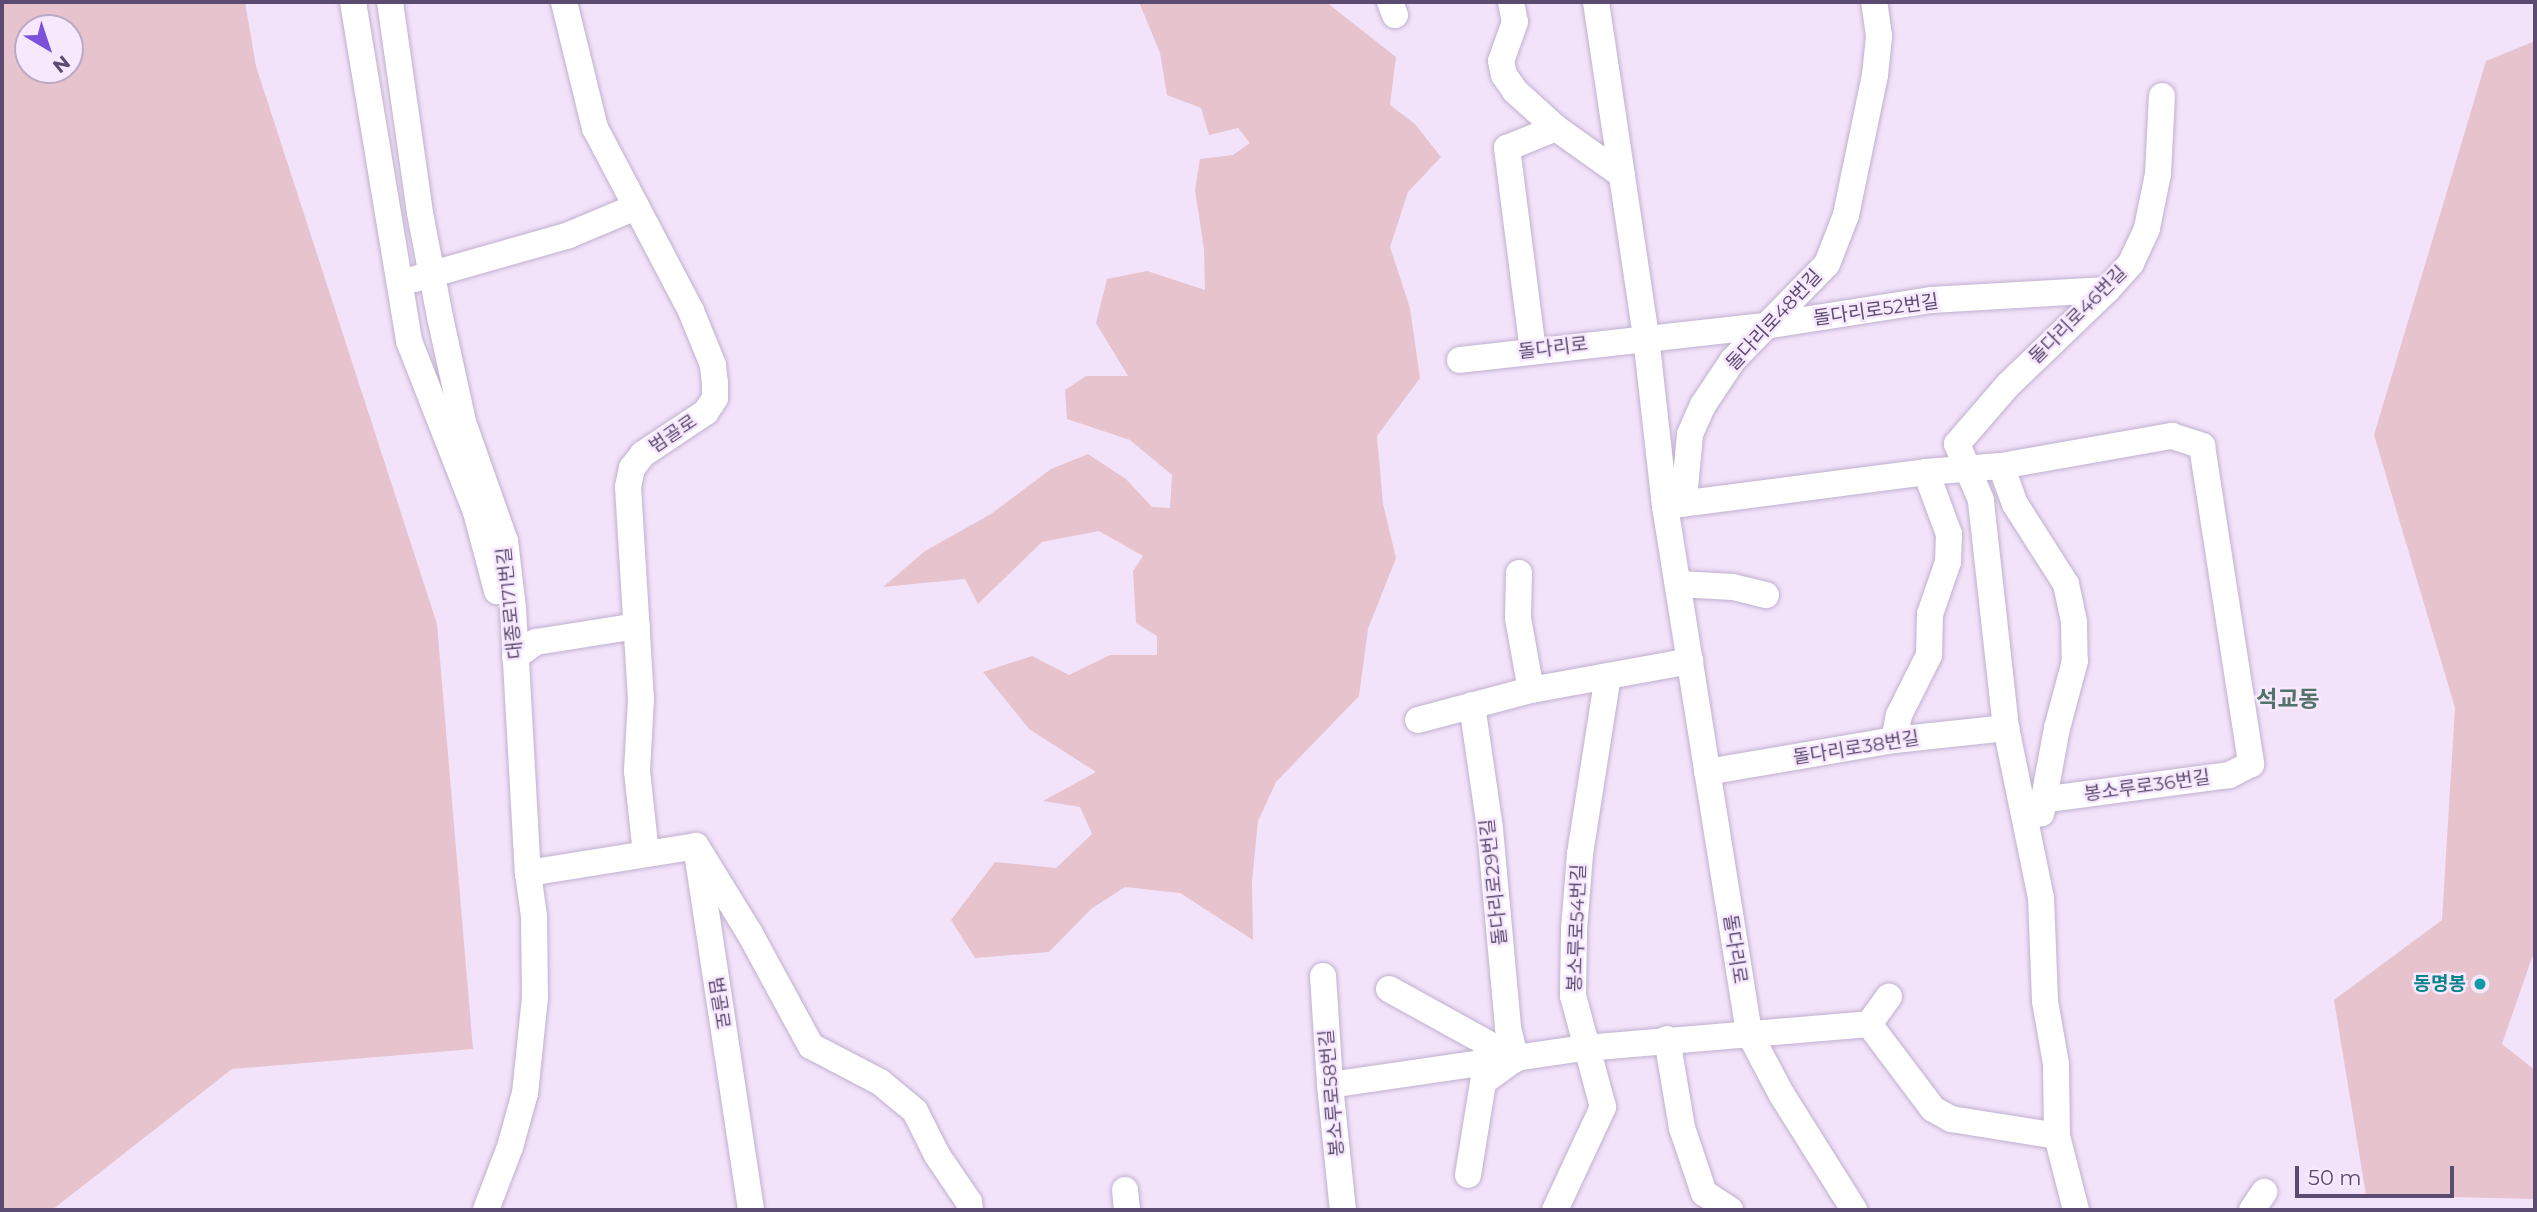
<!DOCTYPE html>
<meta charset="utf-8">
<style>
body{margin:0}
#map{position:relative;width:2537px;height:1212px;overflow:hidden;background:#f3e3fa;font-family:Montserrat,"Noto Sans KR",sans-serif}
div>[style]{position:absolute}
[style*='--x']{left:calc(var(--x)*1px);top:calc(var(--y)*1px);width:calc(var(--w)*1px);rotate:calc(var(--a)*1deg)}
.green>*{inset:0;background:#e7c3ce}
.roads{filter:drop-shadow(0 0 2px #c0b0cf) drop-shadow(0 0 2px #c0b0cf)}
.minor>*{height:26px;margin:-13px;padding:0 13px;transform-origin:13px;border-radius:13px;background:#fff}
.dots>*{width:19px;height:19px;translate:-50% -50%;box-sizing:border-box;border:4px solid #f7e8fe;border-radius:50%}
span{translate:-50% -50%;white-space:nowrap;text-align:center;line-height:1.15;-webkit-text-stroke:5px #f7e8fe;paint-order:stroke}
.street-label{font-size:19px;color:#5b4b70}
.culture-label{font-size:19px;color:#0d838f;font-weight:700}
.right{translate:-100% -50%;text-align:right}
.quarter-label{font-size:23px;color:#52726a;font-weight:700}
.frame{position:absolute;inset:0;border:4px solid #5b4b70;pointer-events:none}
.north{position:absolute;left:14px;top:14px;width:70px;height:70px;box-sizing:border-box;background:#f7e8fe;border:2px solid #b9a9c5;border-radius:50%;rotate:141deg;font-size:19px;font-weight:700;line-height:28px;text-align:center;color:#5b4b70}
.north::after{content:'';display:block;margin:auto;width:24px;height:32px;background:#7b50dd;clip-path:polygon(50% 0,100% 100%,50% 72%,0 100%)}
.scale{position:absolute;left:2295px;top:1166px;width:159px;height:32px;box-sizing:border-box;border:4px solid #5b4b70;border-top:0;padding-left:9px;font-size:21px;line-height:24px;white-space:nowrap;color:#5b4b70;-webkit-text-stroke:5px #f7e8fe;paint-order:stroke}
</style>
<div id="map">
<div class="green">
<div style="clip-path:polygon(evenodd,2px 2px,245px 2px,256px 66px,437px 624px,473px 1049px,232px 1069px,52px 1210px,2px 1210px,2px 2px,28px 28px,70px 28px,70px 70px,28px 70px,28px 28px)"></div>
<div style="clip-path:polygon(1139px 2px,1326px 2px,1396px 57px,1390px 105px,1415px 124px,1441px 157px,1408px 192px,1390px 247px,1410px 308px,1420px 378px,1377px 436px,1383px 504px,1396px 558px,1368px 629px,1359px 696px,1276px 782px,1258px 821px,1252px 881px,1253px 940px,1180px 893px,1125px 887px,1091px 909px,1049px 952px,975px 958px,951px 920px,995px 862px,1056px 868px,1092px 834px,1080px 807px,1043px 801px,1096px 772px,1029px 729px,983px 672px,1032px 656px,1069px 675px,1110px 655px,1157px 655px,1157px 636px,1136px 623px,1133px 571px,1143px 556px,1099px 531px,1042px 542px,978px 604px,965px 579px,883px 587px,925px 551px,991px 514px,1051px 469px,1088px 454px,1126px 479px,1152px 507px,1170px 508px,1172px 475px,1130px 440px,1067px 419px,1065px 390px,1086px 376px,1128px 376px,1096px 323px,1107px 279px,1147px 271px,1205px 290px,1204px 249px,1195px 190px,1200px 159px,1233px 155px,1250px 143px,1238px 128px,1209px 135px,1201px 108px,1167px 95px,1160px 53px)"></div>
<div style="clip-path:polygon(2535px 41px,2535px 949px,2502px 1044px,2535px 1070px,2535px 1199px,2366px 1195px,2334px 1000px,2442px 920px,2455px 708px,2374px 435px,2486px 61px)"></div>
</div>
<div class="roads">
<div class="minor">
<div style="--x:353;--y:2;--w:344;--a:80.6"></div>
<div style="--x:409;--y:341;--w:184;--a:68.6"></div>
<div style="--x:476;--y:512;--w:82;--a:75.1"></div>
<div style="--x:390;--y:2;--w:213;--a:81.9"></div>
<div style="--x:420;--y:213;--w:106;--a:79.1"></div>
<div style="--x:440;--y:317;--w:107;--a:77.6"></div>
<div style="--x:463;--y:422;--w:126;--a:70.6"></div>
<div style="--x:505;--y:541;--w:67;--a:83.2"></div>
<div style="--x:513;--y:608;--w:265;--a:86.8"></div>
<div style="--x:528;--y:873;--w:43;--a:82.1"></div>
<div style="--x:534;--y:916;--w:81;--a:89.3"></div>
<div style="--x:535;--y:997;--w:97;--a:95.9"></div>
<div style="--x:525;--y:1093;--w:56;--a:105.5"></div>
<div style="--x:510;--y:1147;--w:67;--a:110.9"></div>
<div style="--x:564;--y:2;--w:130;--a:76.2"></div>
<div style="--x:595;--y:128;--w:207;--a:62.3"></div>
<div style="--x:691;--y:311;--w:58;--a:67.8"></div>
<div style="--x:713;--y:365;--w:18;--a:84"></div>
<div style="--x:715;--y:383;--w:15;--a:90"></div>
<div style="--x:715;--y:398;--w:17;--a:123"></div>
<div style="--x:706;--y:412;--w:76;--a:146.3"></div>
<div style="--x:643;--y:454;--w:18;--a:128"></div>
<div style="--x:632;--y:468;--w:19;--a:102"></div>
<div style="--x:628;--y:487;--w:212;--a:86.5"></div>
<div style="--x:641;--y:699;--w:72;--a:93.2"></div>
<div style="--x:637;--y:771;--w:83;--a:83.8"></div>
<div style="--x:1390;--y:2;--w:14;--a:69"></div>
<div style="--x:1511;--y:2;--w:20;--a:79"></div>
<div style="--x:1515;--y:22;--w:41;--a:109.7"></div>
<div style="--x:1501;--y:61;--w:14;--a:78"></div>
<div style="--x:1504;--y:75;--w:19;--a:55"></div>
<div style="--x:1515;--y:91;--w:55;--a:42.1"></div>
<div style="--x:1556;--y:128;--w:81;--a:35.5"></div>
<div style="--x:1596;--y:2;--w:339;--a:81.5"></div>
<div style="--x:1646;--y:337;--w:170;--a:83.6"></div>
<div style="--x:1665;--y:506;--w:534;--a:80.94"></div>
<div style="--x:1749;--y:1033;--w:70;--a:62"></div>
<div style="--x:1782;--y:1095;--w:136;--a:57.9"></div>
<div style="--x:415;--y:279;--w:160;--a:-15.9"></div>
<div style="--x:569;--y:235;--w:73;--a:-22.7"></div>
<div style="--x:1533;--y:351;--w:205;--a:-97.3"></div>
<div style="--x:1507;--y:148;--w:53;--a:-22.2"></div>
<div style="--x:1460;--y:360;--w:307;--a:-6.4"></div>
<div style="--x:1765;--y:326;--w:168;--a:-8.9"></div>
<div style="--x:1931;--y:300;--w:176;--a:-3.3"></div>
<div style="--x:2001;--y:466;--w:40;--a:69.8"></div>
<div style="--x:2015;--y:504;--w:95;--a:57.5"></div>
<div style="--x:2066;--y:584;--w:39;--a:78"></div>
<div style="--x:2074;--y:622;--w:39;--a:89"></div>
<div style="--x:2075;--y:661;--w:69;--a:105"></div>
<div style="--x:2057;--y:728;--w:87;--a:100.5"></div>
<div style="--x:1664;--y:497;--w:23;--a:-23"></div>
<div style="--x:1685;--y:488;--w:54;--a:-84.7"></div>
<div style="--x:1690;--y:434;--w:32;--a:-66"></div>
<div style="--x:1703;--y:405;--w:54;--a:-56.3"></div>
<div style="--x:1733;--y:360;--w:134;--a:-45.6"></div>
<div style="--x:1827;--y:264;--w:53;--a:-68.8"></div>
<div style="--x:1846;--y:215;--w:143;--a:-78.3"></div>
<div style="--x:1875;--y:75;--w:39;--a:-84"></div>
<div style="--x:1879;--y:36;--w:34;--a:-98"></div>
<div style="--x:1665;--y:506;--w:263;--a:-7.4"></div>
<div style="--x:1926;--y:472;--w:75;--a:-4.6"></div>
<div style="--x:2001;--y:466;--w:174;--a:-10"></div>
<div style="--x:2172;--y:436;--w:32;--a:18"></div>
<div style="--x:2202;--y:446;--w:322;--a:81.2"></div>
<div style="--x:2251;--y:764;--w:25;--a:153"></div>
<div style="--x:2229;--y:775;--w:189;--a:172.4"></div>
<div style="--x:1519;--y:573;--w:45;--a:91.3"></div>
<div style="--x:1518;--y:618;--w:73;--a:79.8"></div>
<div style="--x:1679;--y:584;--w:54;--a:3.2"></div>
<div style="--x:1733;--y:587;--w:34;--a:14"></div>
<div style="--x:515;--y:657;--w:26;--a:-36"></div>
<div style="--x:536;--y:642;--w:102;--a:-9"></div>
<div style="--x:1472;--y:705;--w:125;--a:81.7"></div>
<div style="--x:1490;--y:829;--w:200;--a:84.8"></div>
<div style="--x:1508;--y:1028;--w:32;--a:76"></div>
<div style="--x:1418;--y:720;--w:117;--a:-14.9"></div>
<div style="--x:1531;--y:690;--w:162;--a:-10.3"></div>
<div style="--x:1894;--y:740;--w:25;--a:-79"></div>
<div style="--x:1899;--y:715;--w:67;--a:-63.4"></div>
<div style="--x:1929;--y:655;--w:41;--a:-88.6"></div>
<div style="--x:1930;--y:614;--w:55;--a:-70.9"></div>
<div style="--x:1948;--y:562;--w:28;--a:-88"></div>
<div style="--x:1949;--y:534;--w:66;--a:-110.4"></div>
<div style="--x:1707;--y:772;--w:190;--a:-9.7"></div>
<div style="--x:1894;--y:740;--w:113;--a:-6.1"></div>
<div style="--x:696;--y:846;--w:101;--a:58.4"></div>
<div style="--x:749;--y:932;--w:130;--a:61.5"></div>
<div style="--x:811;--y:1046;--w:78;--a:27.6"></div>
<div style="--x:880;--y:1082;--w:45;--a:39.6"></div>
<div style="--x:915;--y:1111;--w:49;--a:63.4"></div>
<div style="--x:937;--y:1155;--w:57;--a:55.8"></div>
<div style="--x:969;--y:1202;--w:8;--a:83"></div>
<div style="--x:698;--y:859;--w:355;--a:81.4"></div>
<div style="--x:528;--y:873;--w:170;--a:-9.1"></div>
<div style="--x:1323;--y:976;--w:109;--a:86.3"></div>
<div style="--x:1330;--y:1085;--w:126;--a:84.1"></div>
<div style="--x:1389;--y:989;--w:145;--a:28.9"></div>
<div style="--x:1869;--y:1024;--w:34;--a:-54"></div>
<div style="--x:1667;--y:1039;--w:90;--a:80.4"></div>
<div style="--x:1682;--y:1128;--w:69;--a:71.3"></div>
<div style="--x:1704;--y:1193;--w:31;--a:33"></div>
<div style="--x:1330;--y:1085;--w:258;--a:-8.3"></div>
<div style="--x:1585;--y:1048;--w:285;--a:-4.8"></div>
<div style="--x:1869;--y:1024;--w:106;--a:53"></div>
<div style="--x:1933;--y:1109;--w:21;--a:29"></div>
<div style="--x:1951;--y:1119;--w:107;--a:9.1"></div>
<div style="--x:1468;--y:1175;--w:94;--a:-80.8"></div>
<div style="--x:1483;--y:1082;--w:34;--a:-36"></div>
<div style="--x:1125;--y:1190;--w:20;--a:84"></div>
<div style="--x:1555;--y:1210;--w:114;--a:-65"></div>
<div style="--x:1603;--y:1107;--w:115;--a:-105.1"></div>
<div style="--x:1573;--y:996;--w:66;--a:-89.1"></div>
<div style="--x:1574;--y:930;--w:76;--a:-85.5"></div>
<div style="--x:1580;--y:854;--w:180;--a:-81.1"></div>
<div style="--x:2076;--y:1210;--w:76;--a:-104.4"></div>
<div style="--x:2057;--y:1136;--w:72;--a:-90.8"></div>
<div style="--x:2056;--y:1064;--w:64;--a:-99.9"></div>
<div style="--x:2045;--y:1001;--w:103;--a:-92.2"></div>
<div style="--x:2041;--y:898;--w:174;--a:-101.6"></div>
<div style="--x:2006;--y:728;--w:229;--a:-96.3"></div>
<div style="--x:1981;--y:500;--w:61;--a:-113.2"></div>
<div style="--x:1957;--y:444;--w:78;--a:-49.2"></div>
<div style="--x:2008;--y:385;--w:137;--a:-43.8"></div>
<div style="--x:2107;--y:290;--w:36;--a:-48"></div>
<div style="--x:2131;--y:263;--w:38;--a:-65"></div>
<div style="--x:2147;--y:228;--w:55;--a:-78.5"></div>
<div style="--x:2158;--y:174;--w:78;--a:-87.1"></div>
<div style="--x:2252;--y:1210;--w:22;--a:-56"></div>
</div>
</div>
<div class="dots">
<div style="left:2480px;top:984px;background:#0f9aa8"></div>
</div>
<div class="street-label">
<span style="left:1876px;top:310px;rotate:-8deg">돌다리로52번길</span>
<span style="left:2078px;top:315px;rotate:-45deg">돌다리로46번길</span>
<span style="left:1774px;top:320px;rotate:-47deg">돌다리로48번길</span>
<span style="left:1553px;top:348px;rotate:-7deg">돌다리로</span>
<span style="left:673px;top:434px;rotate:-34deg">범골로</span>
<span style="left:510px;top:603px;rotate:-96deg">대종로171번길</span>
<span style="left:1856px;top:748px;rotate:-9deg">돌다리로38번길</span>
<span style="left:2147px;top:786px;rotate:-8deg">봉소루로36번길</span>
<span style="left:1494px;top:882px;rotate:-96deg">돌다리로29번길</span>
<span style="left:1577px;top:928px;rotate:-88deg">봉소루로54번길</span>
<span style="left:1735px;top:949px;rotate:81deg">돌다리로</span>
<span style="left:719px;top:1003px;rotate:81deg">범골로</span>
<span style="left:1332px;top:1093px;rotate:-95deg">봉소루로58번길</span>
</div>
<div class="culture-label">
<span class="right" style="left:2466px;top:984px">동명봉</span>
</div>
<div class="quarter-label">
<span style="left:2288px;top:699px">석교동</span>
</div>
<div class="frame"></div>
<div class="north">N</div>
<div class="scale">50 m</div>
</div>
